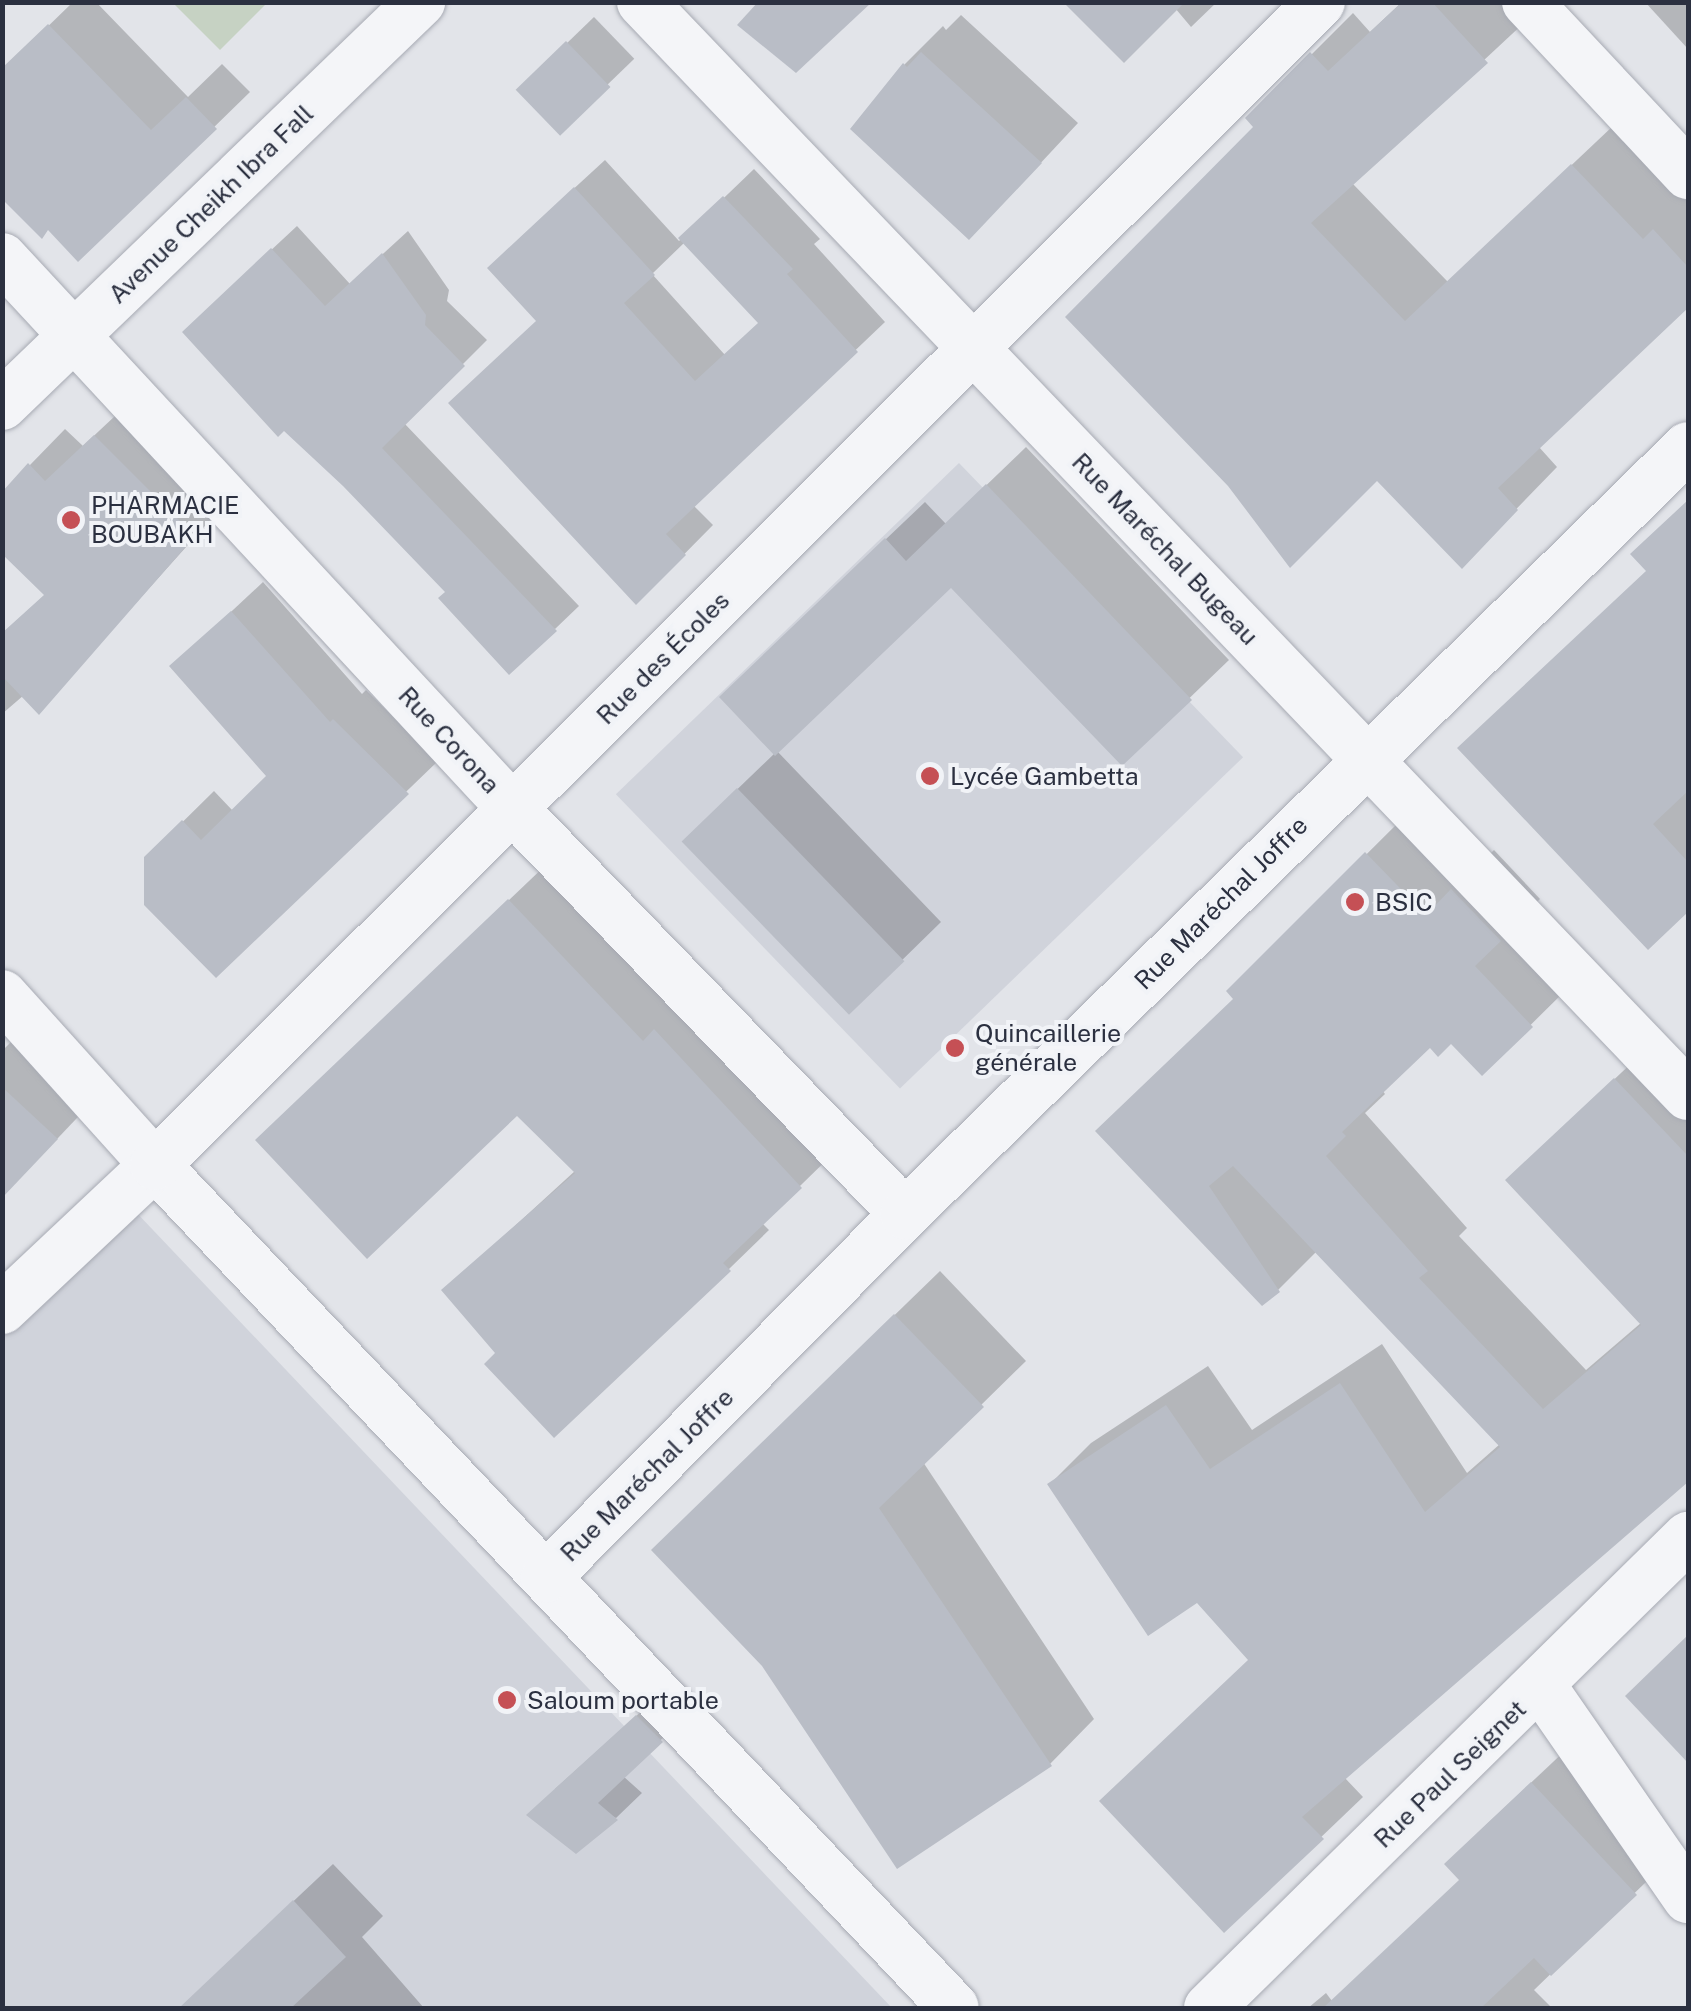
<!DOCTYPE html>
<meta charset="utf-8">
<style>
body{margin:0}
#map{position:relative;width:1691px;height:2011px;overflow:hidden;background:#e2e4e9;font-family:"Public Sans",sans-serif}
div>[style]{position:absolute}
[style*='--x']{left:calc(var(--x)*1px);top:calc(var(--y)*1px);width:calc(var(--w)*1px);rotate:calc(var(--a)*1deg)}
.built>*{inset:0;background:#d0d3db;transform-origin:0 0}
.green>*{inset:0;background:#c6d2c3}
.shadow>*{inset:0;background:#0003;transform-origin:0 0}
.building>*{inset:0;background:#b9bdc6;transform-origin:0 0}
.roads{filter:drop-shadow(0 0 2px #a7aab3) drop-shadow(0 0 2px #a7aab3)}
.minor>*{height:50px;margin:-25px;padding:0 25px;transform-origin:25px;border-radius:25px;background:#f4f5f8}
.dots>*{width:28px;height:28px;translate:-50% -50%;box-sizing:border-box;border:5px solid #f1f3f7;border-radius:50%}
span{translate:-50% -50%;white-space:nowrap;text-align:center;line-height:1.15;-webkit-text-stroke:8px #f1f3f7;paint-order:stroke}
.street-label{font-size:25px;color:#2b3040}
.poi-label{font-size:25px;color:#2b3040}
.left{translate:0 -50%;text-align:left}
.frame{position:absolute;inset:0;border:5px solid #2b3040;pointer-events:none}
</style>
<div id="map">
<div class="built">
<div style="left:959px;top:463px;width:409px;height:477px;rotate:46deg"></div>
<div style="clip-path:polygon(134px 1210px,892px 2008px,3px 2008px,3px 1334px)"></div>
</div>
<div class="green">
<div style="clip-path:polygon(173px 3px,267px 3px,220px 50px)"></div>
</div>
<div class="shadow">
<div style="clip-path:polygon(73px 2px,96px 2px,188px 97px,222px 64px,250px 92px,79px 259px,2px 71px)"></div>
<div style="clip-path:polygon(1067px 2px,1217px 2px,1191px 27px,1175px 8px)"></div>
<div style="clip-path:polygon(1402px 2px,1511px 2px,1527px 20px,1352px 183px,1448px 282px,1614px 125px,1685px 200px,1688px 197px,1688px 305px,1539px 447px,1557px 467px,1462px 565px,1256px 127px,1248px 118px,1353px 13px,1370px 32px)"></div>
<div style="clip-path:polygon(1645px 2px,1688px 2px,1688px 49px)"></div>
<div style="clip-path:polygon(961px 15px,1078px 123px,1008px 198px,853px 129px,905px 64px,943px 26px,946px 30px)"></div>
<div style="left:594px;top:17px;width:58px;height:104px;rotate:46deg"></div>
<div style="clip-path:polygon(evenodd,605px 160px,679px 241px,754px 169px,820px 239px,814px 244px,885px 322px,693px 505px,713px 525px,637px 602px,539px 320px,519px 239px,605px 160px,685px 242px,761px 322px,725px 355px,652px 274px,685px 242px)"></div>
<div style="clip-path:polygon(297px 226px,350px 284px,408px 231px,449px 290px,447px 301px,487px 340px,404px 423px,579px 606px,555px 629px,448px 591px,209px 308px)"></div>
<div style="clip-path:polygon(132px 400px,230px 498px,39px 711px,24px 695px,2px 714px,2px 634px,46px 594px,30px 465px,65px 429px,83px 446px)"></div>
<div style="clip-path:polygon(1026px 447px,1229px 660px,1122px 763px,951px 584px,777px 751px,941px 922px,848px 1013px,723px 803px,775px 753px,760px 659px,925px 502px,946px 524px)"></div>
<div style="clip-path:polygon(1688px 501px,1688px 909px,1648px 947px,1649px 570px,1669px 519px)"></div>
<div style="clip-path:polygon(263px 582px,362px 694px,366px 690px,438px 761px,216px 975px,146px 858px,214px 791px,233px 811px,269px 776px,173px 666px)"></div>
<div style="clip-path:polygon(1408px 813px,1468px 876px,1494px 850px,1540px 899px,1515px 924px,1572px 984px,1482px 1073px,1451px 1040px,1430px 1045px,1382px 1090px,1385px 1094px,1365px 1113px,1467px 1228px,1459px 1236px,1586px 1370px,1642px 1322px,1550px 1140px,1657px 1039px,1688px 1072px,1688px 1479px,1344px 1777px,1363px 1797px,1224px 1930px,1251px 1659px,1197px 1599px,1050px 1484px,1091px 1443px,1208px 1366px,1252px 1430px,1382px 1344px,1467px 1473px,1500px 1444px,1317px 1251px,1278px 1290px,1098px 1131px,1236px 998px,1229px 991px)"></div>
<div style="clip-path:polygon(550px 861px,840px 1147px,762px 1223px,769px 1230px,729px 1269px,498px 1353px,444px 1291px,576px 1170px,517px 1112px,298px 1101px)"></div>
<div style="clip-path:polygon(22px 1031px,95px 1099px,2px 1197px,2px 1051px)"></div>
<div style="clip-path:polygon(940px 1271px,1026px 1361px,923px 1462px,1094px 1719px,1050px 1764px,698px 1506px)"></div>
<div style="clip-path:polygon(1688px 1637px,1688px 1760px,1628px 1696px)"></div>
<div style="clip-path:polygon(664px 1691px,687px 1715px,623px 1776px,642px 1793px,616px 1818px,555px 1789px)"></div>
<div style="clip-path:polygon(1570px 1746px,1673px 1856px,1534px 1990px,1552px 2008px,1308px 2008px,1326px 1993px,1332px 2001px,1462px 1879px,1485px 1826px)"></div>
<div style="clip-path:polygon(333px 1864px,383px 1916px,362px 1937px,424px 2008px,180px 2008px)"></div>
</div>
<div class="building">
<div style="clip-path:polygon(758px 2px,872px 2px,796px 73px,737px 25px)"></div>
<div style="clip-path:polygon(1063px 2px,1185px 2px,1124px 63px)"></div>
<div style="clip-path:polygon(1402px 2px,1432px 2px,1488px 63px,1311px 223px,1405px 321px,1571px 164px,1643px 239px,1653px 229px,1688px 267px,1688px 308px,1498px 488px,1518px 510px,1462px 569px,1377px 481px,1290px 568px,1228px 486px,1065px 317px,1253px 127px,1245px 118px,1310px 52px,1328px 71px)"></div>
<div style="clip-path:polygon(48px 24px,151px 130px,186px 97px,217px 129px,78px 262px,48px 230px,42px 239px,2px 199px,2px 68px)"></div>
<div style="left:566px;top:41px;width:64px;height:70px;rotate:46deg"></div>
<div style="clip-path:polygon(921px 52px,1042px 163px,969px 240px,850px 129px,903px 63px,907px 67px)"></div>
<div style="clip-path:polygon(574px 187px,655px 275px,624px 303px,695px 381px,758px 323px,678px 238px,723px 196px,793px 269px,787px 274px,858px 352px,666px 534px,686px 555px,636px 605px,448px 403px,536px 321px,487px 268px)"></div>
<div style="clip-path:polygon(271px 248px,325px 306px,382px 253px,426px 315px,425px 325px,465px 366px,382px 448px,557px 631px,509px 675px,438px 598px,445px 592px,343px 486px,284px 431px,278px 437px,182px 332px)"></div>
<div style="clip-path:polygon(94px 435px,195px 536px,39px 715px,2px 676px,2px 633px,44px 595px,2px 554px,2px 492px,28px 463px,45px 481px)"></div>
<div style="clip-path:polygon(986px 484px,1192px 700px,1122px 766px,951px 588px,775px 756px,719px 697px,885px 538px,906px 561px)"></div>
<div style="clip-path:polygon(1688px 500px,1688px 791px,1653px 824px,1688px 862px,1688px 912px,1648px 950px,1457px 748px,1646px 571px,1630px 554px)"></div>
<div style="clip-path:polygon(231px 611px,330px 722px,333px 719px,409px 794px,216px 978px,144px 905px,144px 857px,182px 820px,201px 840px,266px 776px,169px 666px)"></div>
<div style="left:737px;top:788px;width:241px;height:77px;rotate:46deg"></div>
<div style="clip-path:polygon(1365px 852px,1426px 915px,1451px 889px,1501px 941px,1475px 966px,1533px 1027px,1482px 1076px,1451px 1044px,1438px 1057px,1430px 1048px,1342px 1132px,1346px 1136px,1326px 1156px,1428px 1271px,1419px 1278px,1543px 1409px,1641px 1325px,1505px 1180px,1614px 1078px,1688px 1156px,1688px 1482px,1302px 1817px,1324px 1839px,1224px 1933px,1099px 1801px,1248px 1660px,1197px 1603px,1148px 1636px,1047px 1484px,1166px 1405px,1210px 1469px,1340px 1383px,1425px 1512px,1500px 1447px,1233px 1166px,1209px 1186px,1280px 1292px,1262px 1306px,1095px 1131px,1233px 999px,1226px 991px)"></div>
<div style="clip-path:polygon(508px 899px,643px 1041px,654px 1029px,802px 1188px,723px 1263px,731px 1271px,554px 1438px,484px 1364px,495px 1353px,441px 1290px,575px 1173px,517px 1116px,367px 1259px,255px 1140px)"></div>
<div style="clip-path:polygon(2px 1087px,58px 1139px,2px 1198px)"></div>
<div style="clip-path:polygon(894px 1314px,984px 1407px,879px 1508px,1052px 1766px,897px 1869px,762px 1666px,651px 1550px)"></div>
<div style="clip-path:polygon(1688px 1635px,1688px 1763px,1625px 1696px)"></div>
<div style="clip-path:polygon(636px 1715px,663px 1742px,598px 1803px,618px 1820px,576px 1854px,526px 1815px)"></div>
<div style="clip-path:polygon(1531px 1782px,1637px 1895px,1551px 1976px,1534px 1958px,1481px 2008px,1323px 2008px,1459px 1880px,1444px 1864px)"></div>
<div style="clip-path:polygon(293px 1900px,346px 1957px,291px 2008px,179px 2008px)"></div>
</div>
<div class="roads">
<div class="minor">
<div style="--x:642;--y:2;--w:1513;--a:46.26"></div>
<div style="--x:1527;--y:2;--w:236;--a:46.9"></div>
<div style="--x:2;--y:258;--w:750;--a:47.16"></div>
<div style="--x:512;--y:808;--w:565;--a:45.93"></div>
<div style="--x:2;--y:405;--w:581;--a:-43.95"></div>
<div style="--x:2;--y:995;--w:229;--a:48"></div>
<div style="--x:155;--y:1165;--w:1161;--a:46.53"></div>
<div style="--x:2;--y:1309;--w:210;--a:-43.3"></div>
<div style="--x:155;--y:1165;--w:1646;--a:-44.95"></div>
<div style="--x:546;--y:1577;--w:511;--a:-45.32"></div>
<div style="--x:905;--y:1214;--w:1096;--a:-44.41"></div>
<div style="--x:1541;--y:1686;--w:258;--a:55.3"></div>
<div style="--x:1209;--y:2008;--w:672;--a:-44.52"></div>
</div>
</div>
<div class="dots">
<div style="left:71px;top:520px;background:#c55055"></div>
<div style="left:930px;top:776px;background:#c55055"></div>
<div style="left:1355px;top:902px;background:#c55055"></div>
<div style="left:955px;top:1048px;background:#c55055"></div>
<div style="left:507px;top:1700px;background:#c55055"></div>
</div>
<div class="street-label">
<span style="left:211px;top:204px;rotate:-44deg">Avenue Cheikh Ibra Fall</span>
<span style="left:1165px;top:549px;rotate:46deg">Rue Maréchal Bugeau</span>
<span style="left:663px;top:658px;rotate:-45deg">Rue des Écoles</span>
<span style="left:449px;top:740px;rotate:47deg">Rue Corona</span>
<span style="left:1221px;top:903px;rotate:-45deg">Rue Maréchal Joffre</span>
<span style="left:647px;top:1475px;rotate:-45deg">Rue Maréchal Joffre</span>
<span style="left:1450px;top:1774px;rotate:-44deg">Rue Paul Seignet</span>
</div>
<div class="poi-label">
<span class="left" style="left:91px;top:520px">PHARMACIE<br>BOUBAKH</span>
<span class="left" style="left:950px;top:776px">Lycée Gambetta</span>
<span class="left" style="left:1375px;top:902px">BSIC</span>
<span class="left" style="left:975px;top:1048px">Quincaillerie<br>générale</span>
<span class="left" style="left:527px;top:1700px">Saloum portable</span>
</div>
<div class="frame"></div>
</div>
